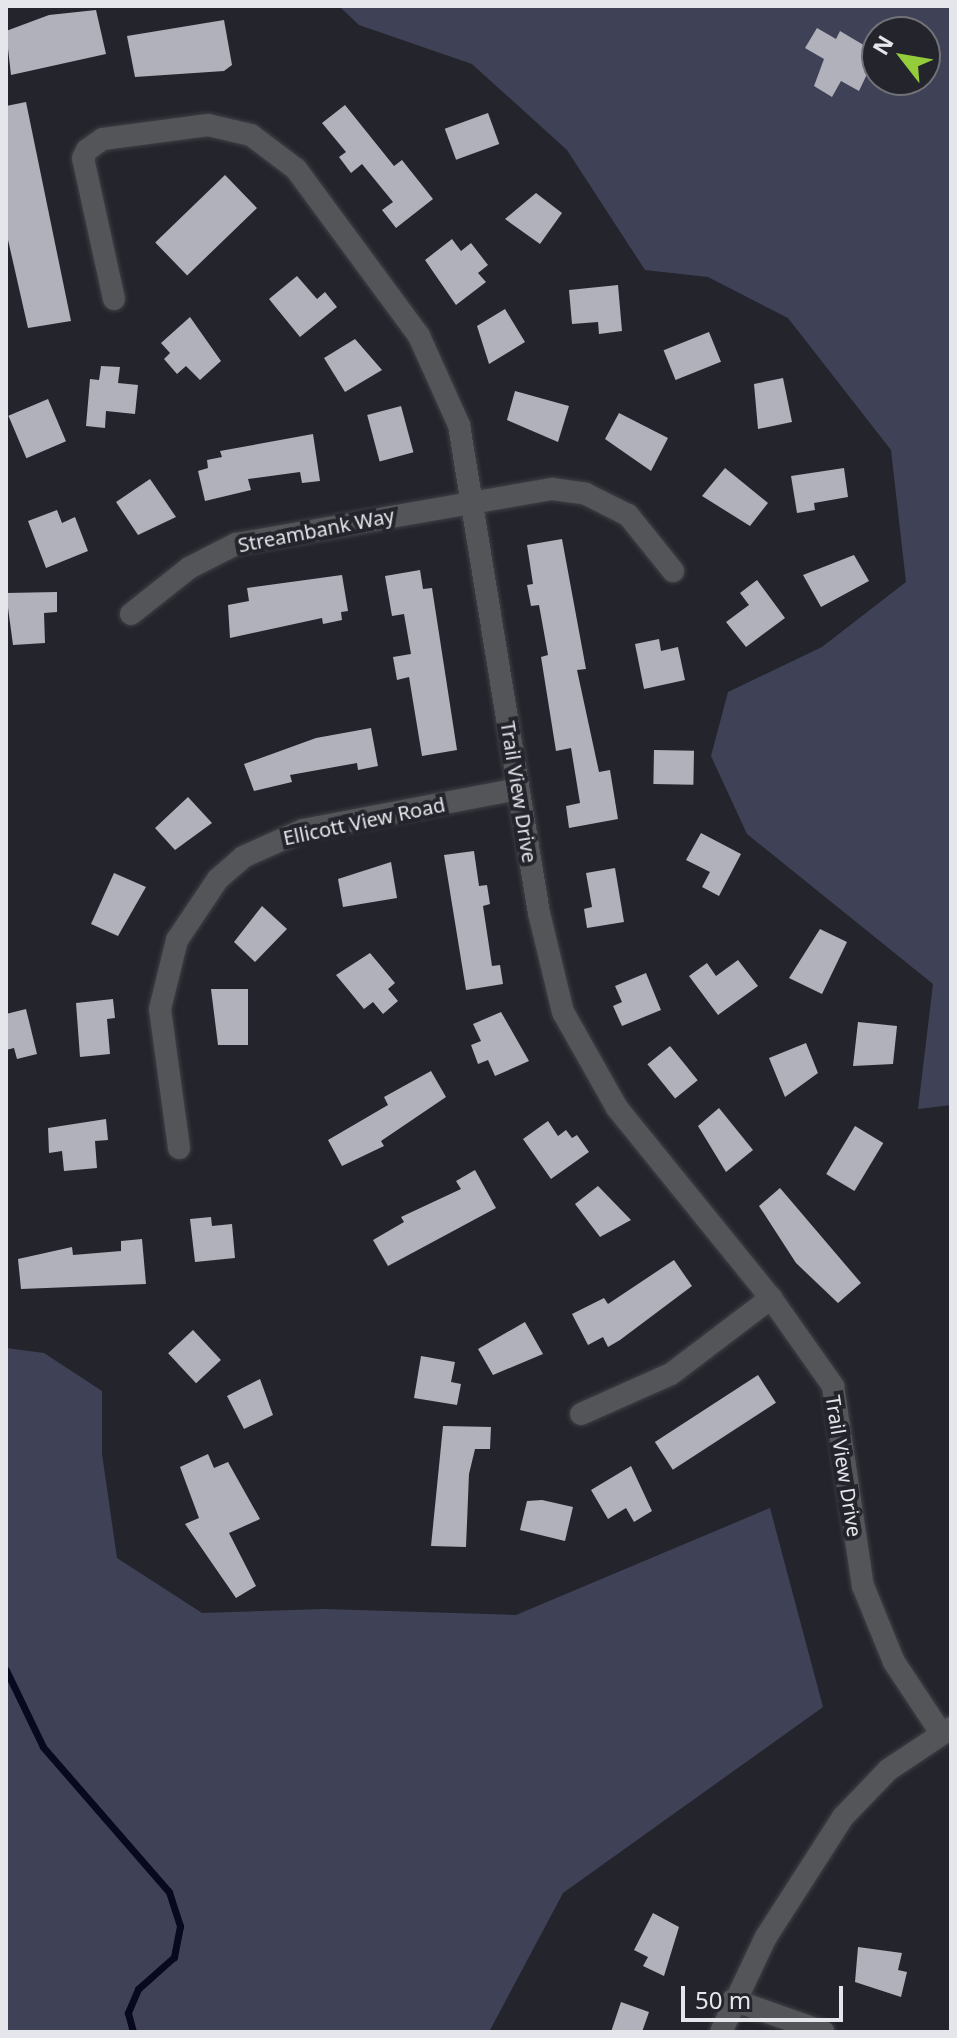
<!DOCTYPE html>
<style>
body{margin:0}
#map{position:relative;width:957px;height:2038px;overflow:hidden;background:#24252c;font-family:"Noto Sans",sans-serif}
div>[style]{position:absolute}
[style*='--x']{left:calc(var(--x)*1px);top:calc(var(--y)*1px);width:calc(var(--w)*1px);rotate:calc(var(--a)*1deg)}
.green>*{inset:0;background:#3f4257}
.stream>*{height:7px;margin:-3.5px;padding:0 3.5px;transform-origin:3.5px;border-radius:3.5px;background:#08091e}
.building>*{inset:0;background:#b0b1ba;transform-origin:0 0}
.roads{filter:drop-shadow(0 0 2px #3f4047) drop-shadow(0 0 2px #3f4047)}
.street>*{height:22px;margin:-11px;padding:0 11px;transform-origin:11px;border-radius:11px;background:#545558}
span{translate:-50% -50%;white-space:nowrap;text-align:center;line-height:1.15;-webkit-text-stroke:8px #24252c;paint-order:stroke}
.street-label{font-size:20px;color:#e5e6eb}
.frame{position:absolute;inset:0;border:8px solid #e5e6eb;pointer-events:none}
.north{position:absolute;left:861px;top:16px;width:80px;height:80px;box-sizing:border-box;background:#24252c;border:2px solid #717278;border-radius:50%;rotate:301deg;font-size:22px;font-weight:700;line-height:32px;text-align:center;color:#e5e6eb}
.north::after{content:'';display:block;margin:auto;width:28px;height:36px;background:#94cc3c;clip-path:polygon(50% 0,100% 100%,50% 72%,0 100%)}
.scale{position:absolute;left:681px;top:1986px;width:162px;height:36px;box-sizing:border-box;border:4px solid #e5e6eb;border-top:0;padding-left:10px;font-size:24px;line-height:28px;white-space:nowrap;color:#e5e6eb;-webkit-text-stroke:6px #24252c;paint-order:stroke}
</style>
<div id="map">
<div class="green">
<div style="clip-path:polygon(evenodd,339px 6px,951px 6px,951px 1105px,918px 1109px,933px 984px,747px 834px,711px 756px,728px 692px,822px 647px,906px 582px,891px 450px,788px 318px,708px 277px,645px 270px,567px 150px,472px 64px,359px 25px,339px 6px,877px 32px,925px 32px,925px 80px,877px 80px,877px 32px)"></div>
<div style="clip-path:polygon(6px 1348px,44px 1353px,102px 1391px,102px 1454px,117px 1558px,202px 1613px,324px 1609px,516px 1615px,770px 1508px,823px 1707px,563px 1893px,489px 2032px,6px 2032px)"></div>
</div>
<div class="stream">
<div style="--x:6;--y:1670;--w:85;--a:64.3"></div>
<div style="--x:43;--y:1747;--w:192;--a:49"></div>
<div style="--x:169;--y:1892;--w:36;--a:72"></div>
<div style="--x:180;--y:1926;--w:32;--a:101"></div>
<div style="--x:174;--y:1957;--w:48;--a:138.4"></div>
<div style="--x:138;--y:1989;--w:26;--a:113"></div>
<div style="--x:128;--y:2013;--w:20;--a:75"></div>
</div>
<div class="building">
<div style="clip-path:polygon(96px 10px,106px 54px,11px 75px,6px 31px,49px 15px)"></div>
<div style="clip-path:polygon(224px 20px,232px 65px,224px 71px,135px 77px,127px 36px)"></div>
<div style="clip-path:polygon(817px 28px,836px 39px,840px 31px,877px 53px,859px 91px,841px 81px,832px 97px,814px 86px,824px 59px,805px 48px)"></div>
<div style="clip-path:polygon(26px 102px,71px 321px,28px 328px,6px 231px,6px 106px)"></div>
<div style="clip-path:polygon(345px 105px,394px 166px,402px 160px,433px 199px,396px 228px,382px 210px,393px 202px,362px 164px,351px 173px,339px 157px,346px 152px,322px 123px)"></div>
<div style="left:488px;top:113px;width:33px;height:46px;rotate:70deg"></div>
<div style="left:225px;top:175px;width:46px;height:97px;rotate:46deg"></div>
<div style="clip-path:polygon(536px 193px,562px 213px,540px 244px,505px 219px)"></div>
<div style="clip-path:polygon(452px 239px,461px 251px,471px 243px,488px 265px,478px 273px,486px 282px,456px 305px,425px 260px)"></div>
<div style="clip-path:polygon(297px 276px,317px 299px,325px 292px,337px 307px,300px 337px,269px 299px)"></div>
<div style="clip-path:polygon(618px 285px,622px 331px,599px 334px,598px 322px,572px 324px,569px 290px)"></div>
<div style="clip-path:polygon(505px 309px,525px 342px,489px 364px,477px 326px)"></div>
<div style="clip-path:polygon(190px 317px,221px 361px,200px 380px,186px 366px,177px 374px,164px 359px,170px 353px,161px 343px)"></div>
<div style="left:709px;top:332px;width:32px;height:49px;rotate:68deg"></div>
<div style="clip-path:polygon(355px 339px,382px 370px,345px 392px,324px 358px)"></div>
<div style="clip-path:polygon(101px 366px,120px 367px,118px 383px,138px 385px,135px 414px,106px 411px,105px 428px,86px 426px,90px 379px,99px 380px)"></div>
<div style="clip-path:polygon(783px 378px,792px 422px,758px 429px,754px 384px)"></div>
<div style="clip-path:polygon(515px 391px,569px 406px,558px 442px,507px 420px)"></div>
<div style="left:48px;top:399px;width:46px;height:43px;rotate:67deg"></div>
<div style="left:401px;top:406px;width:48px;height:35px;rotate:75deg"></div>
<div style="clip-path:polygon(619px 413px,668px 438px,651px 471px,605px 439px)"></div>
<div style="clip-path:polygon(313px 434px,320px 481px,302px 483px,300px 472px,248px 479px,251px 490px,205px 501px,198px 471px,208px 468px,207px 460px,222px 457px,220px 451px)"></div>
<div style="clip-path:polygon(725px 468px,768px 503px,750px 526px,702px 496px)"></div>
<div style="clip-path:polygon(844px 468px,848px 497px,814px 503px,815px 510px,797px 513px,791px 476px)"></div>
<div style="clip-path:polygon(150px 479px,176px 517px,138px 535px,116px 502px)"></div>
<div style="clip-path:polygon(57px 510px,62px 523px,75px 517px,88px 551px,46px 568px,28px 521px)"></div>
<div style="clip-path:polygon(562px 539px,586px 669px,577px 670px,599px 772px,610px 770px,618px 819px,569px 828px,566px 806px,580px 803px,571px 748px,556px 751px,541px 657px,548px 655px,539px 605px,531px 606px,527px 585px,533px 584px,527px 545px)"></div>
<div style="clip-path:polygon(854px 555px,869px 581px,821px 607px,803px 575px)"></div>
<div style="clip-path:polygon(420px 570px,423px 589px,432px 588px,457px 750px,422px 756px,409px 677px,397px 680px,393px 657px,411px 654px,404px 614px,392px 616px,385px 576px)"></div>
<div style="clip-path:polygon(342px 575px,348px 611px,341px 612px,342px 620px,323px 624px,322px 618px,230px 638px,228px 605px,249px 601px,247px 588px)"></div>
<div style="clip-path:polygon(757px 580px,785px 618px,746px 647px,726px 622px,749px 605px,740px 593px)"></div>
<div style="clip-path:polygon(57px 592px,57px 612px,44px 613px,45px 643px,13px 645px,6px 593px)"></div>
<div style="clip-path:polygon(659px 639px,661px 651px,678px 647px,685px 680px,644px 689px,635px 644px)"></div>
<div style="clip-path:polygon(371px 728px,378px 766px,358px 770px,357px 763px,290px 775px,292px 782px,254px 791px,244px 764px,316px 738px)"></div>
<div style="left:654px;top:750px;width:40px;height:34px;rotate:1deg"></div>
<div style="clip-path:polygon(188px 797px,212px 823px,175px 850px,155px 828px)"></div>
<div style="clip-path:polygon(701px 833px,741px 854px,719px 896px,702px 887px,710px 872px,686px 860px)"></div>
<div style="clip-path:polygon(474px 851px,479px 886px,487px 885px,490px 904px,483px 906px,492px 966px,500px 965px,503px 984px,466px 990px,444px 855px)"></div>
<div style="clip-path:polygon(391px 862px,397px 898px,343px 907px,338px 879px)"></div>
<div style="clip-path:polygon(615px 868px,624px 922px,587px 928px,584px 909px,592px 907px,586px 873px)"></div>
<div style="clip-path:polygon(114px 873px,146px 887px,118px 936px,91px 924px)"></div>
<div style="clip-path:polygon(262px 906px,287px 929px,255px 962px,234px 942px)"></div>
<div style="clip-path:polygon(820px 929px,847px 942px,822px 994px,789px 978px)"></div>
<div style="clip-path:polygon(370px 953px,395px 983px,388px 989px,398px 1001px,383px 1014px,373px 1002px,364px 1009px,336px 975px)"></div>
<div style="clip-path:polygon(738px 960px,758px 986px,718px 1015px,689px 976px,707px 963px,716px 976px)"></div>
<div style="clip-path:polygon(646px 973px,661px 1010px,622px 1026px,613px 1006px,622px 1002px,615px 986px)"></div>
<div style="clip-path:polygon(211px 989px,248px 989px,248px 1045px,218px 1045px)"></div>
<div style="clip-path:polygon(113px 999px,115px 1018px,107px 1019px,110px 1054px,80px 1057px,76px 1003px)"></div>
<div style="clip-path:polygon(26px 1009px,37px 1054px,17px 1059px,14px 1048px,6px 1050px,6px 1014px)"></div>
<div style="clip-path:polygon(501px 1012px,529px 1061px,495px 1076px,488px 1060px,478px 1064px,471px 1045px,481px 1041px,473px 1024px)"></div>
<div style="clip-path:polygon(858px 1022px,897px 1026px,893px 1064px,853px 1066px)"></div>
<div style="clip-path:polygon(806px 1043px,818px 1073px,785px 1097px,769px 1058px)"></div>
<div style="left:670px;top:1046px;width:44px;height:29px;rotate:51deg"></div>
<div style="clip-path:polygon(431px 1071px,446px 1097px,381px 1141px,384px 1146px,342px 1166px,328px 1140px,388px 1105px,384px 1097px)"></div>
<div style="clip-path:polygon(719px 1108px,753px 1150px,726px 1172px,698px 1126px)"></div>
<div style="clip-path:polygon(106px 1119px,108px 1140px,95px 1141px,97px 1168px,64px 1171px,62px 1151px,49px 1153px,48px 1128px)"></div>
<div style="clip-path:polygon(548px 1121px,558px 1136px,566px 1130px,572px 1138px,577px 1135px,589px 1152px,551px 1179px,523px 1139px)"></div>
<div style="left:855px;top:1126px;width:33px;height:56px;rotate:31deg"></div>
<div style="clip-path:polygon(475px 1170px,496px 1208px,388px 1266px,373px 1240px,404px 1222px,401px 1217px,461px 1189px,456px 1181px)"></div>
<div style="clip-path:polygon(598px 1186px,631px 1220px,600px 1237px,575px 1204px)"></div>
<div style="clip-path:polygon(780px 1188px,861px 1283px,838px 1303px,796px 1263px,759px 1206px)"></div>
<div style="clip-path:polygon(211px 1217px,212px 1226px,232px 1224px,235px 1258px,195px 1262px,190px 1219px)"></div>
<div style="clip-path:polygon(142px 1239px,146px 1284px,21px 1289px,18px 1259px,72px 1247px,73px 1255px,121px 1251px,121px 1241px)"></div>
<div style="clip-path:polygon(674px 1260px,692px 1286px,620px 1340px,608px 1347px,603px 1337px,588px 1345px,572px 1314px,604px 1298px,608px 1304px)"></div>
<div style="clip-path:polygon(525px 1322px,543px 1354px,493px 1375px,478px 1349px)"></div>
<div style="left:193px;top:1330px;width:41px;height:34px;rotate:47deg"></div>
<div style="clip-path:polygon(421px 1356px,455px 1362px,451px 1382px,461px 1384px,457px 1405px,414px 1398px)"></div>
<div style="left:758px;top:1375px;width:33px;height:123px;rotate:57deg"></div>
<div style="clip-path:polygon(260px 1379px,273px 1415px,244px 1429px,227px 1396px)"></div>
<div style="clip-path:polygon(443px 1426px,491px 1427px,490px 1449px,475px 1449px,469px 1474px,466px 1547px,431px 1546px)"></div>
<div style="clip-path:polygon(208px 1454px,214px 1468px,228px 1462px,260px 1519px,229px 1533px,256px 1586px,236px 1598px,185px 1524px,199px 1518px,180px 1467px)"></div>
<div style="clip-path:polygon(631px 1466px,652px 1511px,634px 1522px,626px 1508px,608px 1519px,591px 1490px)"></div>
<div style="clip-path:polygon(542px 1500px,573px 1507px,565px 1541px,520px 1530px,527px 1501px)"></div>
<div style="clip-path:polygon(653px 1913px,679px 1927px,664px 1976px,643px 1966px,648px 1957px,634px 1950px)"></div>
<div style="clip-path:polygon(858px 1947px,902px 1953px,898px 1970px,907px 1972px,901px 1997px,855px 1982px)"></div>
<div style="clip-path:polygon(621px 2002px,649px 2012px,642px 2032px,611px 2032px)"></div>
</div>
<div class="roads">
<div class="street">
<div style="--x:114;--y:299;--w:144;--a:-102.4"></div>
<div style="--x:83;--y:158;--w:9;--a:-63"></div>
<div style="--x:87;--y:150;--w:19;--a:-35"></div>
<div style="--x:103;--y:139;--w:106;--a:-7.6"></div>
<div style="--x:208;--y:125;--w:44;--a:13.1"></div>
<div style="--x:251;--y:135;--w:56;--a:37.1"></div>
<div style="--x:296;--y:169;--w:207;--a:53.6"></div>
<div style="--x:419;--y:336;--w:98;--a:65.8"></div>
<div style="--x:459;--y:425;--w:495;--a:80.7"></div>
<div style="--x:539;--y:913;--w:102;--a:76.4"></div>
<div style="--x:563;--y:1012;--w:110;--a:60.6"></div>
<div style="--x:617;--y:1108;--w:245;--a:51"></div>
<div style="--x:771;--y:1298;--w:108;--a:54.8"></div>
<div style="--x:833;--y:1386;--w:202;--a:81.5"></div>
<div style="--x:863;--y:1586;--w:82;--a:67.8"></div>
<div style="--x:894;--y:1662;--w:85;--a:56.5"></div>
<div style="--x:131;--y:614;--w:74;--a:-38.4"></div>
<div style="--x:189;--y:568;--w:53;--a:-27.1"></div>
<div style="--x:236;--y:544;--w:321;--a:-9.9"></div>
<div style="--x:552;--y:489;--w:34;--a:8"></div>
<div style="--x:586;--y:494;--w:47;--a:26.6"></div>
<div style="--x:628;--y:515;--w:72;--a:51.2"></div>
<div style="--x:179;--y:1148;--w:140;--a:-97.8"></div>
<div style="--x:160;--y:1009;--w:71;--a:-76.2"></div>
<div style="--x:177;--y:940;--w:73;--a:-56.1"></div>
<div style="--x:218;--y:879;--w:33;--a:-41"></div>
<div style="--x:243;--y:857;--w:66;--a:-24.2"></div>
<div style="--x:303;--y:830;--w:219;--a:-10.8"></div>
<div style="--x:581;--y:1414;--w:98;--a:-24"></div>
<div style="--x:671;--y:1374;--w:126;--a:-37.2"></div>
<div style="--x:733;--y:2000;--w:96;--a:19.4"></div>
<div style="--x:721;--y:2032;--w:105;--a:-64.7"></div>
<div style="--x:766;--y:1937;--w:143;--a:-57.3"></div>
<div style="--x:843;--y:1817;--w:65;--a:-46.2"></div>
<div style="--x:888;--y:1770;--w:76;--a:-33.7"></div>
</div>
</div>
<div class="street-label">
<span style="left:316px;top:530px;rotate:-11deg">Streambank Way</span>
<span style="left:519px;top:792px;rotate:81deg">Trail View Drive</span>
<span style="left:364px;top:821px;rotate:-12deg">Ellicott View Road</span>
<span style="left:844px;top:1466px;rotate:81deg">Trail View Drive</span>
</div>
<div class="frame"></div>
<div class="north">N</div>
<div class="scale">50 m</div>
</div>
